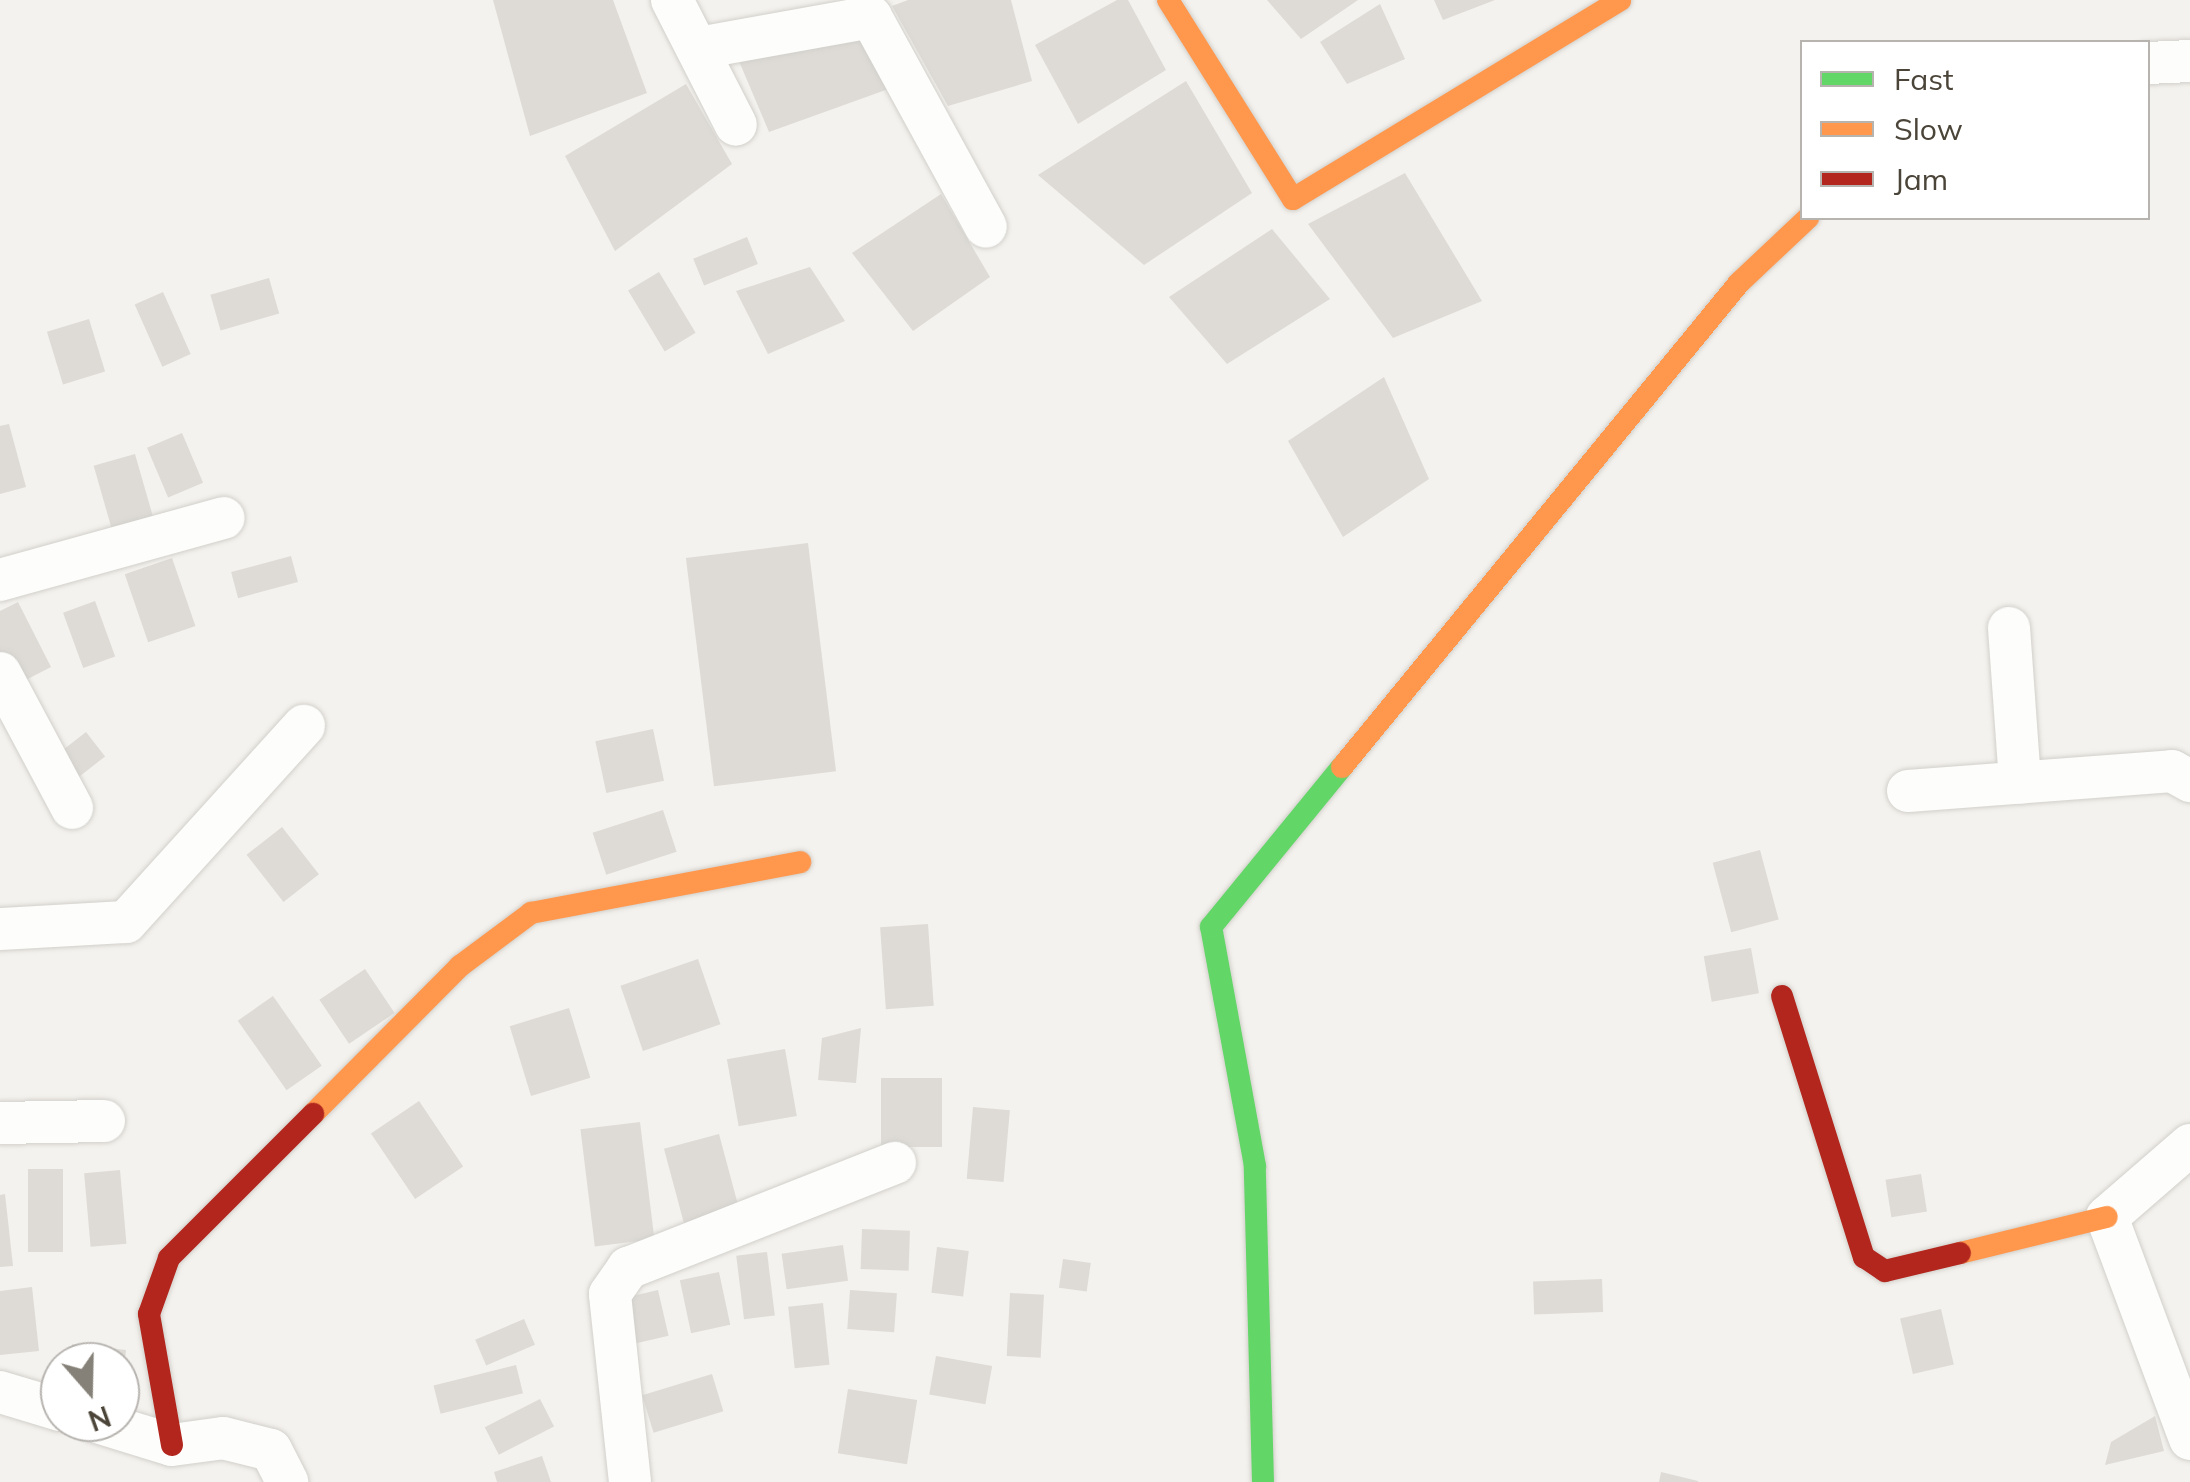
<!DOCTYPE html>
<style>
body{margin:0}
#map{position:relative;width:2190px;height:1482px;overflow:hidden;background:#f4f2ee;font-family:Mulish,sans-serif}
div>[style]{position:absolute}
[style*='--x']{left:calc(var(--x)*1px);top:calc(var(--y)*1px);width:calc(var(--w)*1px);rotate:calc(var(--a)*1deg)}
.building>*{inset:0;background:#dedbd6;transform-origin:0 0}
.roads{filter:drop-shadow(0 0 2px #d2d0cb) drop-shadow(0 0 2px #d2d0cb)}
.street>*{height:42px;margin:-21px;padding:0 21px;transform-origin:21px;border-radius:21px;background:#fdfdfc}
.fast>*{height:22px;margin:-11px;padding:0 11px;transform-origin:11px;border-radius:11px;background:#63d668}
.slow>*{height:22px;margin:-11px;padding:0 11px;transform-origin:11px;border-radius:11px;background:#ff974d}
.jam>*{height:22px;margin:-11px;padding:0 11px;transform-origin:11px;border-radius:11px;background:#b3261e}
span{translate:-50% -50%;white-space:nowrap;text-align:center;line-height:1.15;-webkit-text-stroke:9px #fff;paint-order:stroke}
.legend{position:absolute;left:1800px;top:40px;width:350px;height:180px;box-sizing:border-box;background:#fff;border:2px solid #b7b4b0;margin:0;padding:12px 18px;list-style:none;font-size:30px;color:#4b4439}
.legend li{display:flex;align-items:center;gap:20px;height:50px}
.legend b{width:50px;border:2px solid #b7b4b0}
.north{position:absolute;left:40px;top:1342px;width:100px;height:100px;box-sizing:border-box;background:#fff;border:2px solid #b7b4b0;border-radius:50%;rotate:160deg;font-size:28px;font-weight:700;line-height:40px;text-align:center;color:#4b4439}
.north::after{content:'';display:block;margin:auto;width:35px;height:45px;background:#868178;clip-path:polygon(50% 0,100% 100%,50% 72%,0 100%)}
</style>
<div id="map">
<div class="building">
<div style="clip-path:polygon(493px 0,613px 0,647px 93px,530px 136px)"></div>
<div style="clip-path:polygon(908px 0,1011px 0,1032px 81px,948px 106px,892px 6px)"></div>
<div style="clip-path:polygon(1117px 0,1128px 0,1166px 70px,1078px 124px,1035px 45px)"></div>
<div style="clip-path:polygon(1267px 0,1358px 0,1301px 39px)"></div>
<div style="clip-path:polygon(1434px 0,1495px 0,1443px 20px)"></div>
<div style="clip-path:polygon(1380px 4px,1405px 59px,1347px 84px,1320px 42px)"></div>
<div style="clip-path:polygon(860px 34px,894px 87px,769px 132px,736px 54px)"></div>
<div style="clip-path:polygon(1186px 81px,1252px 193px,1144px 265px,1038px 175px)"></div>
<div style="clip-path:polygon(686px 84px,732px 164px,615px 251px,565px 156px)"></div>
<div style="clip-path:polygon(1405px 173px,1482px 301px,1393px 338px,1308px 224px)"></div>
<div style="clip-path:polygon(941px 194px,990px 277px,913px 331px,852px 253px)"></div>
<div style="clip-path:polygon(1272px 229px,1330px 299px,1227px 364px,1169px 297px)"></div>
<div style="left:747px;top:237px;width:29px;height:58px;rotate:68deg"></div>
<div style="clip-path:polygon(810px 267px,845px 321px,768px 354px,736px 291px)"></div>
<div style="left:659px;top:272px;width:71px;height:36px;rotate:59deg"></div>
<div style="left:269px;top:278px;width:37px;height:61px;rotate:74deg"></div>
<div style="left:163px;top:292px;width:68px;height:31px;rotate:66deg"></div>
<div style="left:89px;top:319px;width:55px;height:44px;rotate:73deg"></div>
<div style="clip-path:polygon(1384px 377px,1429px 479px,1343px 537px,1288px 441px)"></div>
<div style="clip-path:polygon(9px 424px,26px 487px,0 494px,0 426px)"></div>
<div style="left:182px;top:433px;width:54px;height:38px;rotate:67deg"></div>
<div style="left:135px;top:454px;width:74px;height:43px;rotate:74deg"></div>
<div style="left:808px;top:543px;width:230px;height:123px;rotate:83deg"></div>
<div style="left:291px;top:556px;width:27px;height:62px;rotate:75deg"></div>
<div style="left:172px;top:558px;width:72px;height:50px;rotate:71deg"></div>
<div style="left:95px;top:601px;width:59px;height:34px;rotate:70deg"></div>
<div style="clip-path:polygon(18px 602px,51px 667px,16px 685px,0 653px,0 611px)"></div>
<div style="left:653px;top:729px;width:53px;height:59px;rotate:78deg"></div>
<div style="left:86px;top:732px;width:31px;height:61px;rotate:52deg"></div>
<div style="left:663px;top:810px;width:44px;height:74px;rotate:72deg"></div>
<div style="left:282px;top:827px;width:60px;height:45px;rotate:52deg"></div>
<div style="left:1760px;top:850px;width:72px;height:49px;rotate:75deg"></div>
<div style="left:928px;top:924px;width:82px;height:48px;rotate:86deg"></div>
<div style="left:1751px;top:948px;width:46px;height:48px;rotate:80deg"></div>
<div style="left:698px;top:959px;width:69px;height:82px;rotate:71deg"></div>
<div style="left:365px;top:969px;width:53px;height:55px;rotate:56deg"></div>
<div style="left:273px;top:996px;width:85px;height:43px;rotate:55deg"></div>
<div style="left:569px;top:1008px;width:73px;height:62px;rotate:73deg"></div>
<div style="clip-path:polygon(861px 1028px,856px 1083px,818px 1080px,822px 1038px)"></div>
<div style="left:785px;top:1049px;width:68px;height:59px;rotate:80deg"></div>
<div style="left:881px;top:1078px;width:61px;height:69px"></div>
<div style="left:419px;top:1101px;width:79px;height:58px;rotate:56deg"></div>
<div style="left:973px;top:1107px;width:37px;height:72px;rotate:5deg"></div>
<div style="left:640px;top:1122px;width:118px;height:60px;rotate:83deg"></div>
<div style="left:719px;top:1134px;width:78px;height:57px;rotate:75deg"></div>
<div style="left:28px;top:1169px;width:35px;height:83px"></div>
<div style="left:120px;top:1170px;width:74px;height:36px;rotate:85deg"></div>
<div style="left:1921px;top:1174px;width:38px;height:36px;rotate:81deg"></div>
<div style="clip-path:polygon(5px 1194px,13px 1266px,0 1267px,0 1195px)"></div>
<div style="left:862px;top:1229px;width:48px;height:40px;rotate:2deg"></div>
<div style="left:843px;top:1245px;width:36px;height:62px;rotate:82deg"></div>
<div style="left:937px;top:1247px;width:32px;height:46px;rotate:7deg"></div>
<div style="left:767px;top:1252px;width:64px;height:31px;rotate:83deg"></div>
<div style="left:1063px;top:1259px;width:28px;height:29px;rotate:8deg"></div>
<div style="left:719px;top:1272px;width:54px;height:40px;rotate:78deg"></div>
<div style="left:1602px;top:1279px;width:33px;height:69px;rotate:88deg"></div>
<div style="clip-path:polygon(32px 1287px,39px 1351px,0 1355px,0 1291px)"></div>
<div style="left:658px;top:1290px;width:47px;height:33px;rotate:77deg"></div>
<div style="left:850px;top:1290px;width:47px;height:39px;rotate:4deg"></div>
<div style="left:1010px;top:1293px;width:34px;height:63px;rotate:3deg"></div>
<div style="left:823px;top:1303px;width:62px;height:35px;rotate:84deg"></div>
<div style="left:1941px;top:1309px;width:57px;height:42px;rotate:77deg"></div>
<div style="left:524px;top:1319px;width:28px;height:53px;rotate:67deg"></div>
<div style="clip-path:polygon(72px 1344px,126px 1350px,123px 1379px,120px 1362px,70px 1362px)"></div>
<div style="left:936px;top:1356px;width:57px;height:39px;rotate:10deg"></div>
<div style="left:516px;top:1365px;width:29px;height:85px;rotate:76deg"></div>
<div style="left:712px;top:1374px;width:39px;height:73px;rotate:73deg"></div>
<div style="left:848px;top:1389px;width:70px;height:65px;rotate:9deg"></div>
<div style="left:540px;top:1399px;width:31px;height:62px;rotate:63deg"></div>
<div style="clip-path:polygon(2155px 1416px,2164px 1451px,2105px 1465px,2111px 1442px)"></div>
<div style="clip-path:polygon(542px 1456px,551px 1482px,497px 1482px,494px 1472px)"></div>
<div style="clip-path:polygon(1661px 1472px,1698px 1481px,1698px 1482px,1659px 1482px)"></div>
</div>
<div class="roads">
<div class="street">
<div style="--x:672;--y:0;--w:140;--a:62.9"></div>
<div style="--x:699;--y:48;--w:175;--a:-10.2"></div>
<div style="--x:871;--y:17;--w:239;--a:61.3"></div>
<div style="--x:2148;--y:63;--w:42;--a:-2.7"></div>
<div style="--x:0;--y:580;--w:232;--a:-15.5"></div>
<div style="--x:2009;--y:628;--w:155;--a:85.9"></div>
<div style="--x:0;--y:673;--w:153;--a:61.9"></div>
<div style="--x:1908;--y:791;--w:265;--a:-4.3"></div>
<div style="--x:2172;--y:771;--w:21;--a:29"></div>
<div style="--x:0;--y:929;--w:126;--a:-3.2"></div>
<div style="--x:126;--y:922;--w:265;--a:-47.8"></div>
<div style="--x:0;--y:1123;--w:104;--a:-1.1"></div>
<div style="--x:2190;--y:1145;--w:110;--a:139.1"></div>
<div style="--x:2107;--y:1217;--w:237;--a:69.5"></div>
<div style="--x:0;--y:1392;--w:63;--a:16.7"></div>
<div style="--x:97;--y:1422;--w:78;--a:17"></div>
<div style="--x:172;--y:1445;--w:51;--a:-7.8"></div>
<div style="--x:223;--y:1438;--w:49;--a:14"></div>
<div style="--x:271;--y:1450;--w:36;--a:63"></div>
<div style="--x:630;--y:1482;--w:189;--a:-96.1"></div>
<div style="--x:610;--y:1294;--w:32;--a:-55"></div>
<div style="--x:628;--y:1268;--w:287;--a:-21.5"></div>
</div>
<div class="fast">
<div style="--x:1263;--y:1482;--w:316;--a:-91.5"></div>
<div style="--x:1255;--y:1166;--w:243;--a:-100.4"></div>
<div style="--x:1211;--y:927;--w:207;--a:-50.7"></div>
</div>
<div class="slow">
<div style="--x:1168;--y:0;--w:235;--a:57.9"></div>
<div style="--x:1293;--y:199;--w:383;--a:-31.3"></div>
<div style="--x:1342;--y:767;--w:626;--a:-50.64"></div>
<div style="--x:1739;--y:283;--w:95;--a:-43.3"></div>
<div style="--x:313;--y:1114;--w:209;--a:-45.2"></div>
<div style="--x:460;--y:966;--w:89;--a:-36.7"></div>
<div style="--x:531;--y:913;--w:274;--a:-10.7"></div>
<div style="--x:1960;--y:1253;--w:151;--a:-13.8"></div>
</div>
<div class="jam">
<div style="--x:1782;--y:996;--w:274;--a:72.6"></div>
<div style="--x:1864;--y:1257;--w:25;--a:34"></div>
<div style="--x:1885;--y:1271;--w:77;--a:-13.5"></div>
<div style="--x:172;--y:1445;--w:133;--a:-100"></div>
<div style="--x:149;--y:1314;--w:59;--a:-70.3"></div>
<div style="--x:169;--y:1258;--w:204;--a:-45"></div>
</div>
</div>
<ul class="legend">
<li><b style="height:12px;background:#63d668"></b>Fast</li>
<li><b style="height:12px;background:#ff974d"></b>Slow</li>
<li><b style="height:12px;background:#b3261e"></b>Jam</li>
</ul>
<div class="north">N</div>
</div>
